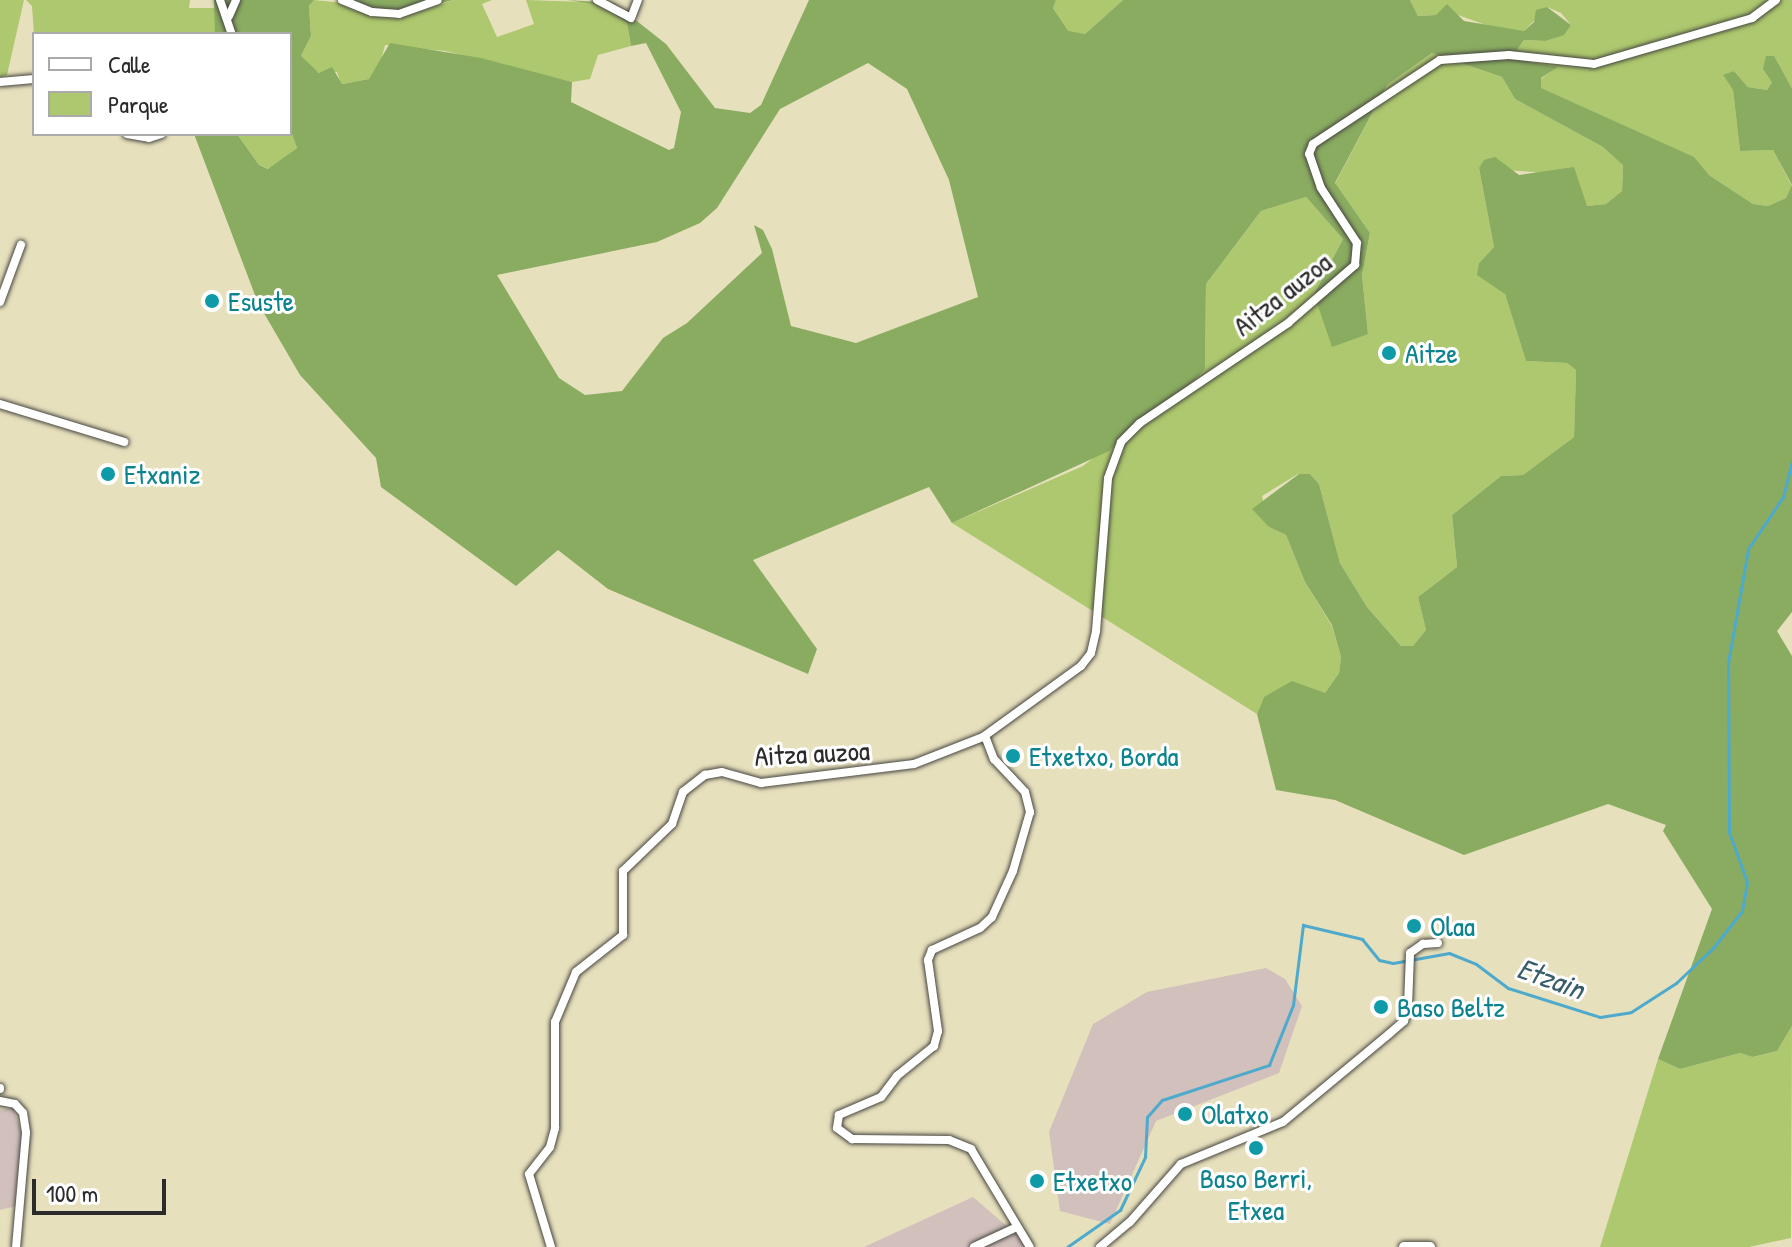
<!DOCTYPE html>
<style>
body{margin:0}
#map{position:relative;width:1792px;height:1247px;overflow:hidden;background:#e7e0bd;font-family:"Patrick Hand",sans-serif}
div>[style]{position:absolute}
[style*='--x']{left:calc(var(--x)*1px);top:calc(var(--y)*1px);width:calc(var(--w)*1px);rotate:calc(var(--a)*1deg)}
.industrial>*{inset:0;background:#d1c0bc}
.green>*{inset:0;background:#adc86e}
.forest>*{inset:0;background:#8aac61}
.stream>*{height:3px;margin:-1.5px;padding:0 1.5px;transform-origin:1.5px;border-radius:1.5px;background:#4eaacc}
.roads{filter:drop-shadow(0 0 2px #474641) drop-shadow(0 0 2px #474641)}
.minor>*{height:8px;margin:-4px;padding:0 4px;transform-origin:4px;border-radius:4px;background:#fff}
.tertiary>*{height:10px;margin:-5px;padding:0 5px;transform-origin:5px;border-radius:5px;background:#fff}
.dots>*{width:22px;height:22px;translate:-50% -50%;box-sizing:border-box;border:4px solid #fff;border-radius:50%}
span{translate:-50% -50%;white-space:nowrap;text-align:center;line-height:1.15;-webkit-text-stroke:6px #fff;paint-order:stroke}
.street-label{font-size:28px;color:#2b2b2b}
.culture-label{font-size:28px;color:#0d838f}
.left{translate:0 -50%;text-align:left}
.water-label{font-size:30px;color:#395e6b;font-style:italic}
.legend{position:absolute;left:32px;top:32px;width:260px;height:104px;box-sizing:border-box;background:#fff;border:2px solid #aaa;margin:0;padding:10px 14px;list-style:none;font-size:24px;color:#2b2b2b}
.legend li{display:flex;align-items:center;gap:16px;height:40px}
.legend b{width:40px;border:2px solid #aaa}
.scale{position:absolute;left:32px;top:1179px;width:134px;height:36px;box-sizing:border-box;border:4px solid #2b2b2b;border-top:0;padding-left:10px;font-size:24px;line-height:28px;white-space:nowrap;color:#2b2b2b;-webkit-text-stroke:6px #fff;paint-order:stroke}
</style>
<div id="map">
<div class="industrial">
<div style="clip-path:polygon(1266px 968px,1285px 979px,1302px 1006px,1279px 1073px,1156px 1121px,1110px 1224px,1060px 1211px,1049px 1132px,1093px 1024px,1147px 992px)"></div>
<div style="clip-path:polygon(13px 1108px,23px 1137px,17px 1206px,0 1210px,0 1110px)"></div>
<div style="clip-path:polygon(973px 1197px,1031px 1247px,864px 1247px)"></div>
</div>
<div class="green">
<div style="clip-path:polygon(0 0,24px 0,7px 75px,0 77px)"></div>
<div style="clip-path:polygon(26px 0,190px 0,189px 8px,215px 8px,215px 34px,34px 35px,32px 6px)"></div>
<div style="clip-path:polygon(314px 0,421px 11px,453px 0,492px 0,482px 4px,497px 37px,534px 24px,526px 0,585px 2px,601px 5px,627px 23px,631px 46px,598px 55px,590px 79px,572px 82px,445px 51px,385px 45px,379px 69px,369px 79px,341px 84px,337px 72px,320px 73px,306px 65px,301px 56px,311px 36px,309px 6px)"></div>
<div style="clip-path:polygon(1056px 0,1123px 0,1085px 34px,1068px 32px,1053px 8px)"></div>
<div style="clip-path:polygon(1410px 0,1792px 0,1792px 89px,1772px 82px,1767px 90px,1748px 87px,1734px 71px,1724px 76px,1733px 90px,1740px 151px,1773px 150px,1792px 186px,1786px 198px,1768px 206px,1753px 204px,1709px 175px,1693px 157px,1540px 88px,1541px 79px,1557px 67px,1529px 62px,1517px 50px,1524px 40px,1545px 41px,1571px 25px,1561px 13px,1547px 7px,1524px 31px,1500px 30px,1455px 14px,1418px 16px)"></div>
<div style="clip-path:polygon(1432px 53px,1502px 77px,1515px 99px,1603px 147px,1623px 164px,1622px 191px,1606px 204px,1587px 206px,1577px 187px,1534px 172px,1479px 168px,1494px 247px,1479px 263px,1505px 294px,1526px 361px,1567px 363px,1576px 370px,1574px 437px,1523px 475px,1501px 476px,1452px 515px,1457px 567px,1418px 597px,1426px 630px,1413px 646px,1401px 646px,1367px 607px,1340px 563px,1319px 484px,1310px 474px,1298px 474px,1262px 496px,1269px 527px,1286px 535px,1305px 582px,1332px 626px,1341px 657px,1339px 673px,1325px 693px,1264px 697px,1257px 714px,952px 523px,1083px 466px,1205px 369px,1206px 284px,1261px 211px,1306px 197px,1343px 239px,1314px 294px,1368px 334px,1362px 275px,1370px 233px,1335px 184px,1387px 85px)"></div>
<div style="clip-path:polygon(290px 129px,297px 148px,269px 169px,259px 165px,237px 134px,290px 134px)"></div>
<div style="clip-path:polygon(1792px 1026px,1791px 1238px,1749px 1247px,1600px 1247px,1658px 1059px,1680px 1069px,1740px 1053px,1754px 1057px,1777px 1051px)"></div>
</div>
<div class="forest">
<div style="clip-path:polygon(evenodd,214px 0,314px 0,309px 6px,311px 36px,301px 56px,319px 73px,332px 67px,342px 84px,369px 79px,390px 43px,481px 58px,572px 82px,571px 102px,669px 150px,674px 148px,681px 112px,646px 43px,631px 46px,627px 23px,601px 5px,567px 0,614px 3px,666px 44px,715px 108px,750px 113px,761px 105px,809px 0,1056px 0,1053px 8px,1068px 31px,1085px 34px,1123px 0,1410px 0,1418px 16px,1436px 15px,1447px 4px,1464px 21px,1524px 31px,1534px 22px,1536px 10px,1547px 7px,1571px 25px,1564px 35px,1545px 41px,1524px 40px,1517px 50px,1529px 62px,1558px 67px,1541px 78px,1541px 88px,1694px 157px,1709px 175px,1753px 204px,1768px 206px,1786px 198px,1792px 185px,1773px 150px,1740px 151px,1733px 90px,1723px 75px,1734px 71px,1748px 87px,1767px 90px,1772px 82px,1763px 69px,1766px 56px,1774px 56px,1792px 89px,1792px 612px,1777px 631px,1792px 656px,1792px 1026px,1777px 1051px,1753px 1057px,1740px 1053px,1680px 1069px,1658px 1059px,1712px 909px,1663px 831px,1666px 825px,1608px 804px,1464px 855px,1335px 800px,1276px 790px,1257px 714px,1264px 697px,1292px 681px,1325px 693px,1339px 673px,1341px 657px,1332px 625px,1305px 582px,1286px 535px,1269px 527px,1252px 509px,1299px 474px,1310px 474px,1319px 484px,1340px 563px,1367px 607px,1401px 646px,1413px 646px,1426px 630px,1418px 597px,1457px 567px,1452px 515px,1501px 476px,1523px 475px,1574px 437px,1576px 370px,1567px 363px,1526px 361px,1505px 294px,1477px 275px,1479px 263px,1494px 247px,1479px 168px,1484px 160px,1495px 157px,1519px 175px,1574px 167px,1587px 206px,1606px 204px,1622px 191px,1623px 165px,1603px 147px,1515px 99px,1502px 77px,1432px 53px,1387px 85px,1335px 183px,1370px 233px,1362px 275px,1368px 334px,1332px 347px,1314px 294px,1343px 239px,1306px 197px,1261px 211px,1206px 284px,1205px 369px,1179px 396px,1142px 417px,1109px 451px,952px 523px,929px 487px,753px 560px,817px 649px,808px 674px,608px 589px,558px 550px,516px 586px,381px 487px,376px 458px,300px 375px,258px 303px,194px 134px,237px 134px,259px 165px,268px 169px,297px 148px,290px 129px,290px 34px,215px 34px,214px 0,868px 63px,907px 89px,949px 180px,978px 297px,856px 343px,791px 326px,772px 249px,763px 230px,754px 225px,762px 253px,687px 323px,663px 338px,622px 391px,585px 395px,559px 378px,497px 275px,657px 242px,700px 223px,717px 208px,780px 109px,868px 63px)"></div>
<div style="clip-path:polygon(340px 0,453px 0,394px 16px)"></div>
</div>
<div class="stream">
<div style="--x:1067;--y:1247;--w:65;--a:-34.9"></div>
<div style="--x:1120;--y:1210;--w:59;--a:-64.7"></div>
<div style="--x:1145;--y:1157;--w:40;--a:-87.1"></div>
<div style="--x:1147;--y:1117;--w:23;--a:-49"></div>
<div style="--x:1162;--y:1100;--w:113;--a:-18.1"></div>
<div style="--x:1269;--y:1065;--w:65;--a:-68.2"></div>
<div style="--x:1293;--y:1005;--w:81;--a:-82.9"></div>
<div style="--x:1303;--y:925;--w:61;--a:13.3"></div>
<div style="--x:1362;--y:939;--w:27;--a:51"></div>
<div style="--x:1379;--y:960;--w:14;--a:12"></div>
<div style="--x:1393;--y:963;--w:57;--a:-10.1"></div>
<div style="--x:1449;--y:953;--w:29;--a:22"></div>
<div style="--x:1476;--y:964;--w:40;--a:37"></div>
<div style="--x:1508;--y:988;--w:96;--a:17.5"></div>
<div style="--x:1600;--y:1017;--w:31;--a:-9"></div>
<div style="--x:1631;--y:1012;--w:54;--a:-32.8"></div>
<div style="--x:1676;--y:983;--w:51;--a:-43.4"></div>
<div style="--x:1713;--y:948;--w:47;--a:-51.9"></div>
<div style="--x:1742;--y:911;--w:29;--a:-80"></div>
<div style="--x:1747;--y:882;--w:53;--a:-109.8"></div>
<div style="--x:1729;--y:832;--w:169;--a:-90.3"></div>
<div style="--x:1728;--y:663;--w:116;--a:-80"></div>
<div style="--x:1748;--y:549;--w:63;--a:-56.1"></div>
<div style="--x:1783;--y:497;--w:37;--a:-76"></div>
</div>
<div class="roads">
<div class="minor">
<div style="--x:220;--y:0;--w:36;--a:71"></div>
<div style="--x:342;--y:0;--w:32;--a:22"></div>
<div style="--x:372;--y:12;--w:27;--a:4"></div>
<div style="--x:399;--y:14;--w:41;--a:-19.7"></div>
<div style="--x:597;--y:0;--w:38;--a:28"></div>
<div style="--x:631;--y:18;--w:19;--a:-69"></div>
<div style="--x:229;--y:16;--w:17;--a:-66"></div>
<div style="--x:0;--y:82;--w:34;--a:-5"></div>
<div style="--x:127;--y:134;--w:22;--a:10"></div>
<div style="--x:149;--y:138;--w:13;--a:-18"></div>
<div style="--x:0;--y:302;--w:61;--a:-69.8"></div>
<div style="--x:0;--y:404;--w:130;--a:17"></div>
<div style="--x:985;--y:736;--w:25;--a:69"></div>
<div style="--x:994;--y:759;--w:45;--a:46.8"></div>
<div style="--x:1025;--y:792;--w:21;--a:76"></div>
<div style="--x:1030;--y:812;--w:61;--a:106.1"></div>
<div style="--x:1013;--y:871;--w:51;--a:114.5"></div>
<div style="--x:992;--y:917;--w:16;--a:137"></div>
<div style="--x:980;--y:928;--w:53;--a:155.4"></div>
<div style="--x:932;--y:950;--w:11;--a:112"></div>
<div style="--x:928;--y:960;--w:72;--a:82"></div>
<div style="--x:938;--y:1031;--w:16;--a:105"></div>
<div style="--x:934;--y:1046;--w:48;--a:141"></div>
<div style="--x:897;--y:1076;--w:26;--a:127"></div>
<div style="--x:881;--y:1097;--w:46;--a:156.8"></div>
<div style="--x:839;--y:1115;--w:13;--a:99"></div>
<div style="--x:837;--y:1128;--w:19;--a:36"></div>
<div style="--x:852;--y:1139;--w:97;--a:0.6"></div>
<div style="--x:949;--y:1140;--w:24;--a:22"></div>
<div style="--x:971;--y:1149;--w:114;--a:59"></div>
<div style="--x:0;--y:1088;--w:1;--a:90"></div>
<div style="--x:0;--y:1101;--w:15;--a:11"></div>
<div style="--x:15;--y:1104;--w:12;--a:48"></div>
<div style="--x:23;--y:1113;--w:20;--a:81"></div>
<div style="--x:26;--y:1133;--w:114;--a:95"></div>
<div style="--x:551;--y:1247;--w:76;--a:-106.8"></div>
<div style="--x:529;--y:1174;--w:34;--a:-52"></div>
<div style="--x:550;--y:1147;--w:20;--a:-75"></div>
<div style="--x:555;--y:1128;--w:106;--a:-90"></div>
<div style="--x:555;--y:1022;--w:54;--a:-67.2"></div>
<div style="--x:576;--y:972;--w:60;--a:-38.2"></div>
<div style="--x:623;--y:935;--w:64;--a:-90"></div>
<div style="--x:623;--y:871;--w:68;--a:-43.8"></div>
<div style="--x:672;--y:824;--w:34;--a:-71"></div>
<div style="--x:683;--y:792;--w:28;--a:-38"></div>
<div style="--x:705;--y:775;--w:17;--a:-10"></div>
<div style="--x:722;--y:772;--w:41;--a:15.8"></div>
<div style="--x:761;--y:783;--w:154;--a:-7.1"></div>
<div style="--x:914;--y:764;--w:74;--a:-21.4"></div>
<div style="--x:983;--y:737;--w:121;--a:-35.9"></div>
<div style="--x:1081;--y:666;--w:16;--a:-52"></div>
<div style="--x:1091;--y:653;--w:23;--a:-77"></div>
<div style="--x:1096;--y:631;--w:153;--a:-85.5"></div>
<div style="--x:1108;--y:478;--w:38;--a:-70"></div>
<div style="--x:1121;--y:442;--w:27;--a:-45"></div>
<div style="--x:1140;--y:423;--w:179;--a:-34"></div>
<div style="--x:1288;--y:323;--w:89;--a:-40.9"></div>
<div style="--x:1355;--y:265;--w:22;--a:-85"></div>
<div style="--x:1357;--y:243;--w:66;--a:-123.2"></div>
<div style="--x:1321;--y:188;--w:36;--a:-109"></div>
<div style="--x:1309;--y:154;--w:11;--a:-68"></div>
<div style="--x:1313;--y:144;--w:152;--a:-33.5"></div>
<div style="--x:1440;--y:60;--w:69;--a:-4.1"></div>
<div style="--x:1509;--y:55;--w:85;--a:6"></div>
<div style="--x:1594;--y:64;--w:165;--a:-16.2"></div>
<div style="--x:1752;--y:18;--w:30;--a:-37"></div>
<div style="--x:974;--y:1247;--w:47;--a:-24.9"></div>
<div style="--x:1100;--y:1247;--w:39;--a:-40"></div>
<div style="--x:1130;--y:1222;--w:77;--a:-48.7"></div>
<div style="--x:1181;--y:1164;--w:110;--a:-22.4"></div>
<div style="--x:1283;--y:1122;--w:138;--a:-39.7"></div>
<div style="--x:1389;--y:1034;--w:20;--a:-41"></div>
<div style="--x:1404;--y:1021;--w:16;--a:-75"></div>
<div style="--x:1408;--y:1006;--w:53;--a:-87.8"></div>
<div style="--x:1410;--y:953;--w:16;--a:-35"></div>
<div style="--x:1423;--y:944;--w:15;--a:-4"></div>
</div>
<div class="tertiary">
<div style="--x:1404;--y:1247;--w:26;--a:0"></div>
</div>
</div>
<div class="dots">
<div style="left:212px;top:301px;background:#0f9aa8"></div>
<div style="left:1389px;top:353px;background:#0f9aa8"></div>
<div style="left:108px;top:474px;background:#0f9aa8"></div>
<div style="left:1013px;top:756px;background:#0f9aa8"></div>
<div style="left:1414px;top:926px;background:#0f9aa8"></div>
<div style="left:1381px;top:1007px;background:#0f9aa8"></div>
<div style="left:1185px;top:1114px;background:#0f9aa8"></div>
<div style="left:1256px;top:1148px;background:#0f9aa8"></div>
<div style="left:1037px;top:1181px;background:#0f9aa8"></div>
</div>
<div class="street-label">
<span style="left:1282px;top:294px;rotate:-38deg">Aitza auzoa</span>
<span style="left:812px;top:753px;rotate:-3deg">Aitza auzoa</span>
</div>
<div class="culture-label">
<span class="left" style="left:228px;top:301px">Esuste</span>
<span class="left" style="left:1405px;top:353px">Aitze</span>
<span class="left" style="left:124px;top:474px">Etxaniz</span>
<span class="left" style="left:1029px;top:756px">Etxetxo, Borda</span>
<span class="left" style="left:1430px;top:926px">Olaa</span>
<span class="left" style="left:1397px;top:1007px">Baso Beltz</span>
<span class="left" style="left:1201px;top:1114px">Olatxo</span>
<span style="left:1256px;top:1194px">Baso Berri,<br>Etxea</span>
<span class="left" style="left:1053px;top:1181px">Etxetxo</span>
</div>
<div class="water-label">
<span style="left:1551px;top:978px;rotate:20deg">Etzain</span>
</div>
<ul class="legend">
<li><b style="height:10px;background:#fff"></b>Calle</li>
<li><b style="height:22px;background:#adc86e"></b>Parque</li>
</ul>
<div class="scale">100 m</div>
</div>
